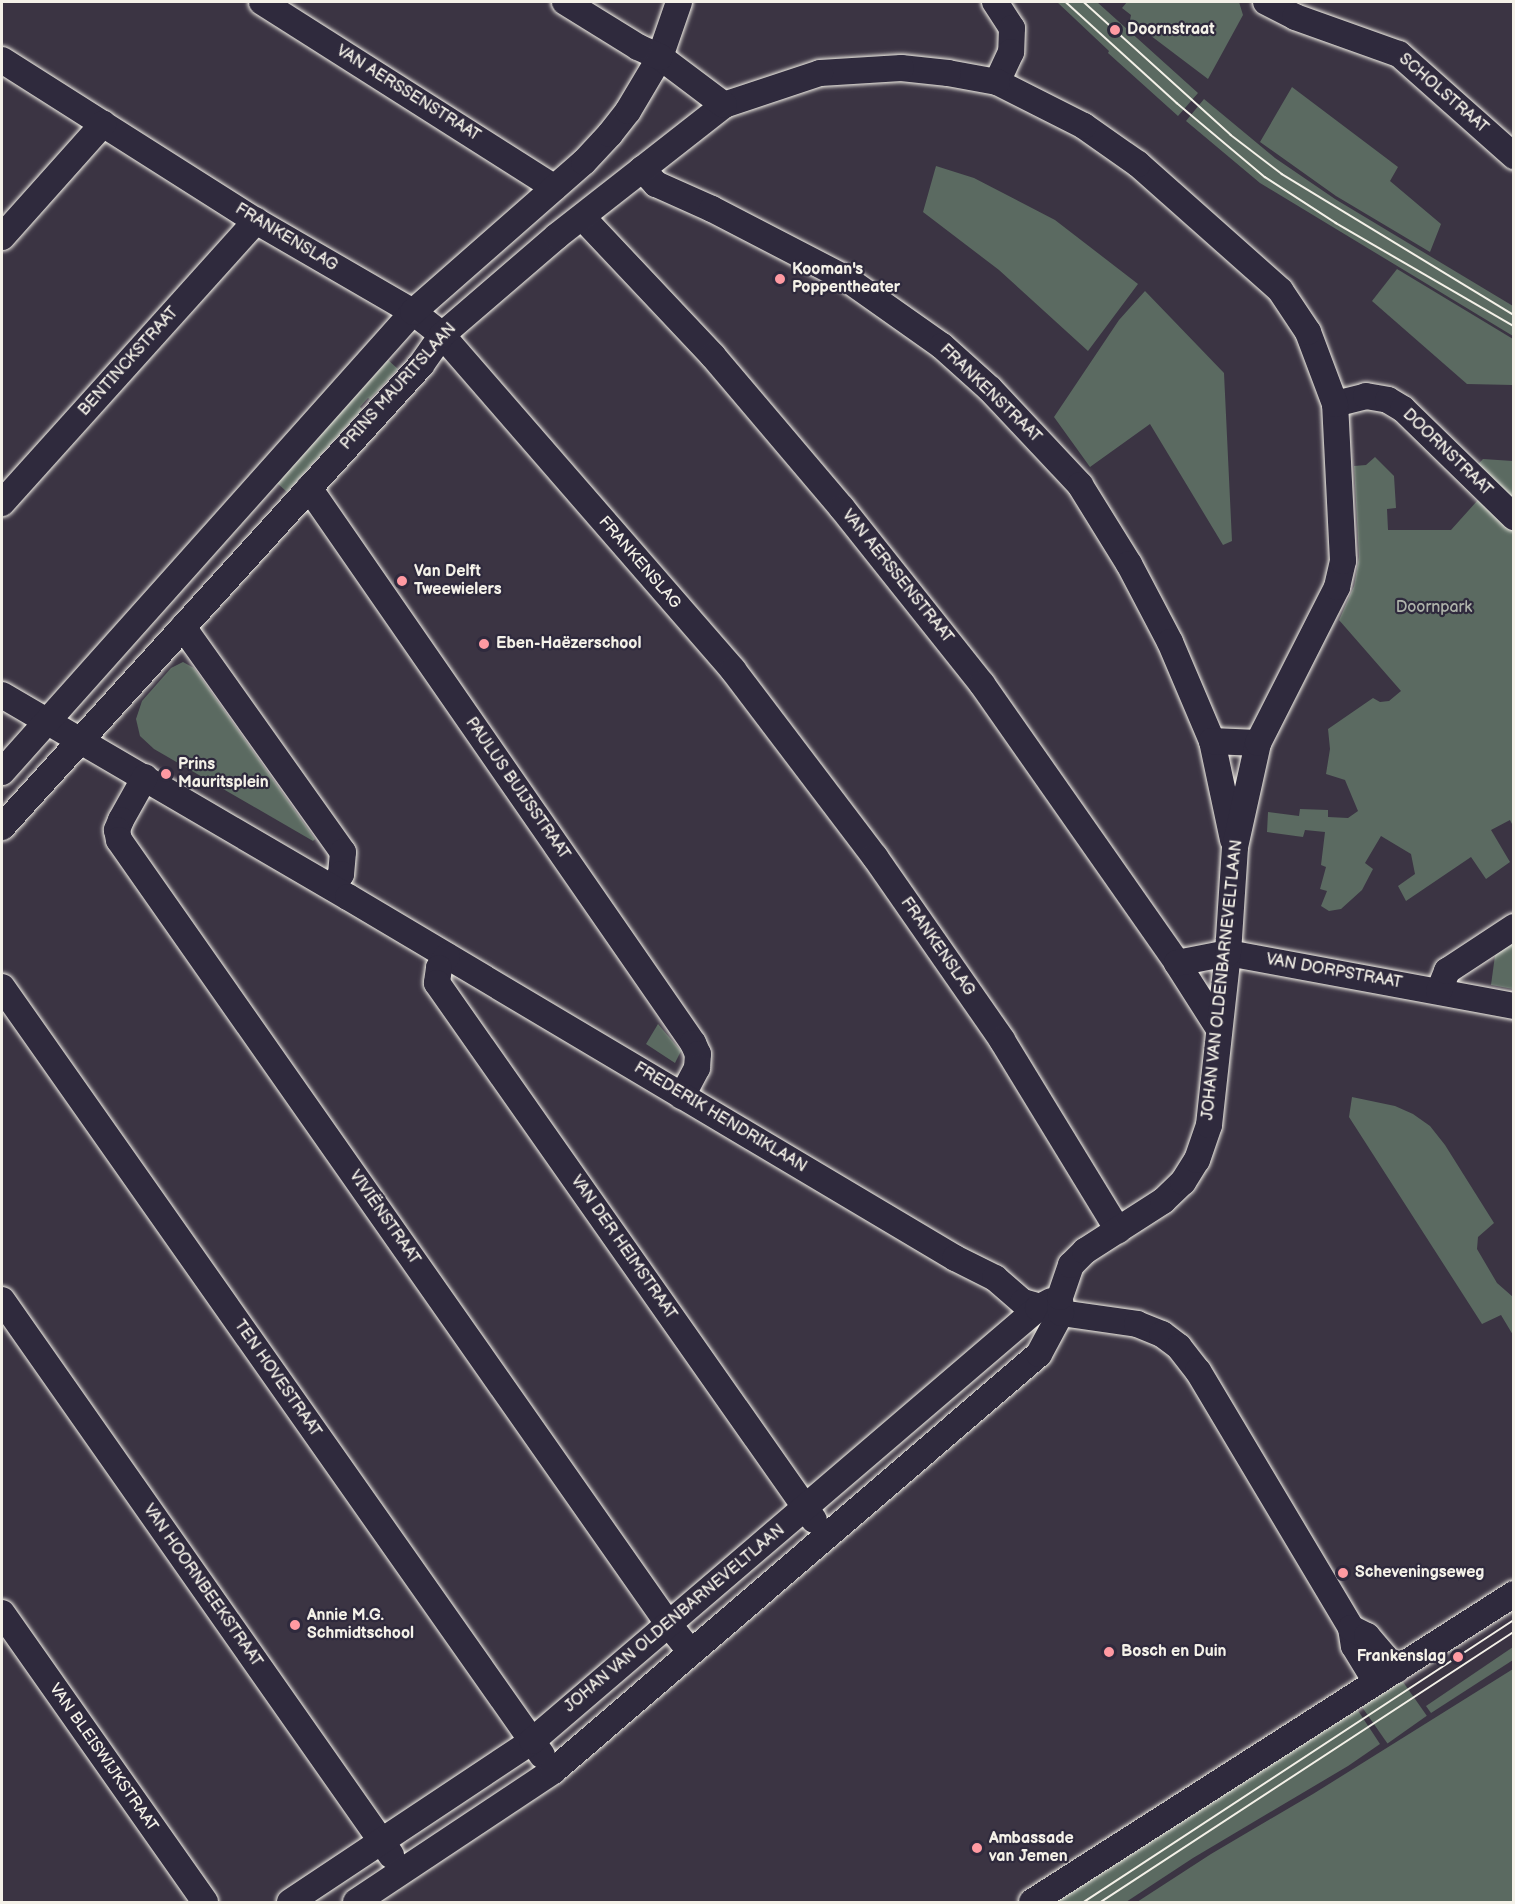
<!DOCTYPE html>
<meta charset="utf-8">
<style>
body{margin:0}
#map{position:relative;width:1515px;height:1904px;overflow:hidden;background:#3b3443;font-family:"Balsamiq Sans",sans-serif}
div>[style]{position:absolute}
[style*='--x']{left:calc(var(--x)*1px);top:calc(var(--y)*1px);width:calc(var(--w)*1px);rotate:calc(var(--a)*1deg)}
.green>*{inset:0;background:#5b6a61;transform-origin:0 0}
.roads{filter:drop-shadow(0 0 2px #f4f1e8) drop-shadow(0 0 2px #f4f1e8)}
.minor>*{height:26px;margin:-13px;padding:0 13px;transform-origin:13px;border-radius:13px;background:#2f2a3d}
.tram>*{height:1.5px;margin:-0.75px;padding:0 0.75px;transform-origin:0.75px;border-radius:0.75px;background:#f4f1e8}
.dots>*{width:16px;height:16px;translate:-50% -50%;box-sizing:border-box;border:3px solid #2f2a3d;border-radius:50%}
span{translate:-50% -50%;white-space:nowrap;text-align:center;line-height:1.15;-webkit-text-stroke:4.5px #2f2a3d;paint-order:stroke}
.poi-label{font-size:16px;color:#f4f1e8;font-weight:700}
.left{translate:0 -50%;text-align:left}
.right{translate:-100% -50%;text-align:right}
.street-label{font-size:16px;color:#f4f1e8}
.park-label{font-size:16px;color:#afb4ab}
.frame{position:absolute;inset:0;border:3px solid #f4f1e8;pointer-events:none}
</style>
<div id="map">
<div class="green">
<div style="clip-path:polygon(1057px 2px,1097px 2px,1198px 93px,1178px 116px,1108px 53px,1109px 51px)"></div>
<div style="clip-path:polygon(1127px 2px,1239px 2px,1243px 15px,1208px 79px,1130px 20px,1131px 15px,1122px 8px)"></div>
<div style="clip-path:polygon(1292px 87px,1398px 167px,1390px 181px,1441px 224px,1430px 252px,1336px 196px,1260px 142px)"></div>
<div style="clip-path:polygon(1204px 99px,1275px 158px,1335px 199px,1513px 306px,1513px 336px,1260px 183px,1186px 121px)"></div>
<div style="clip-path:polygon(936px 166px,974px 178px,1055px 220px,1138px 284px,1088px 351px,999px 270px,923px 212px)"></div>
<div style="clip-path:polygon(1397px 269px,1513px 339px,1513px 385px,1467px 384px,1372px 301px)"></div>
<div style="clip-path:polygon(1145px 291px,1224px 373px,1232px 541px,1223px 545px,1150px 424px,1090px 467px,1054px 417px,1119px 320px)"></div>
<div style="clip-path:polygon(388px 360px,398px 369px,370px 399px,368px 398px,360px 407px,362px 409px,287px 492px,277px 483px)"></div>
<div style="clip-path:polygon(1375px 457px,1394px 476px,1396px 508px,1387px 509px,1388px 530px,1451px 530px,1486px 491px,1469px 474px,1483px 459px,1513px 461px,1513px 826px,1510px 820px,1491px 830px,1510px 862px,1486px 879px,1471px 857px,1406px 901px,1398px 886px,1415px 874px,1411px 854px,1381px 836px,1365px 863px,1373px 869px,1362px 890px,1341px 909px,1329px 911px,1321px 906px,1327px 891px,1320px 889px,1326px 867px,1321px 865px,1325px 832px,1305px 830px,1303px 837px,1267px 832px,1268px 812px,1299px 816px,1300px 809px,1328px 810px,1328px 817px,1348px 818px,1358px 811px,1345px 780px,1326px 774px,1330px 749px,1328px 729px,1373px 698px,1380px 702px,1389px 701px,1401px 691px,1339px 620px,1354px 586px,1359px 557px,1354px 466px,1366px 465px)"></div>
<div style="clip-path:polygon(183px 662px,194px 668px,315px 839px,313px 841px,154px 749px,140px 736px,136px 719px,142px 701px,171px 668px)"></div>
<div style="clip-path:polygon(1513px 939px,1513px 989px,1491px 985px,1496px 948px)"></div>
<div style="clip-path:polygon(658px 1024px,681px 1051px,675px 1063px,646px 1044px)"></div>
<div style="clip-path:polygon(1352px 1097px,1395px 1106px,1413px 1114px,1430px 1126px,1445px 1145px,1494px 1223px,1478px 1237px,1477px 1249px,1497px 1283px,1513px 1297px,1513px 1335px,1501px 1315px,1482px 1324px,1349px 1117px)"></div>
<div style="clip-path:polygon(1513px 1647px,1513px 1660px,1431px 1713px,1426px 1706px)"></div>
<div style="clip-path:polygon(1513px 1669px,1513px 1902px,1137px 1902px,1211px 1854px,1313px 1794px)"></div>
<div style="left:1401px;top:1679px;width:45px;height:48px;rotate:55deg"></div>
<div style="clip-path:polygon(1353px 1703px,1380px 1744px,1348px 1766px,1193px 1858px,1126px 1902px,1050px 1902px)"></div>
</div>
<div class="roads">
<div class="minor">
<div style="--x:262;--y:2;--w:346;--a:32.4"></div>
<div style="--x:995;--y:2;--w:31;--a:57"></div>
<div style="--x:1012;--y:28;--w:24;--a:92"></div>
<div style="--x:1011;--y:52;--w:33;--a:115"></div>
<div style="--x:1266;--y:2;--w:33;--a:27"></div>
<div style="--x:1295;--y:17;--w:110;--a:19.6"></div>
<div style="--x:1399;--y:54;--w:154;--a:41.6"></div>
<div style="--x:2;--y:60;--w:301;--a:32.4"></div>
<div style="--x:256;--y:221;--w:181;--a:30.1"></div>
<div style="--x:413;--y:312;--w:37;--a:38"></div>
<div style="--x:442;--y:335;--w:444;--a:49"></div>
<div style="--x:733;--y:670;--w:235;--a:52.8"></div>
<div style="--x:875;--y:857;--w:223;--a:55.2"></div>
<div style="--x:1002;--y:1040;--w:223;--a:58.6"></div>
<div style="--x:642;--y:169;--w:21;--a:47"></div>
<div style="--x:656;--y:184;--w:61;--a:24.1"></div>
<div style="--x:712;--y:209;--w:152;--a:27.4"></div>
<div style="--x:847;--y:279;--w:116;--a:35.2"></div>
<div style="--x:942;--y:346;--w:64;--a:41.9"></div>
<div style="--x:990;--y:389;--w:132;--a:46.8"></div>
<div style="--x:1080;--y:485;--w:93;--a:58.2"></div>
<div style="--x:1129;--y:564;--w:88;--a:62.3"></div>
<div style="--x:1170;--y:642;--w:108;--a:67"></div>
<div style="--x:1212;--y:741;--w:101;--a:78"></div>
<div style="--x:583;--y:218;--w:190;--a:46.7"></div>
<div style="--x:713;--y:356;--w:199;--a:49.7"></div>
<div style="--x:842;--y:508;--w:225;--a:51.5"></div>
<div style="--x:982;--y:684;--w:340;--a:55"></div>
<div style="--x:1177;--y:963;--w:78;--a:57.5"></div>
<div style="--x:2;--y:237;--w:152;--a:-48.2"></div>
<div style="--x:1335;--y:404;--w:32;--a:-14"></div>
<div style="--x:1366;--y:396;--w:22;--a:10"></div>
<div style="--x:1388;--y:400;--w:17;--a:31"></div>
<div style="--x:1403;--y:409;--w:155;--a:44.2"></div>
<div style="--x:309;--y:488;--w:675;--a:55.32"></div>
<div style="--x:693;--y:1043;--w:12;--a:66"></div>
<div style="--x:698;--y:1054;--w:14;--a:94"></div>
<div style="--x:697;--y:1068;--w:32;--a:118"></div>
<div style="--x:2;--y:503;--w:380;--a:-48"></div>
<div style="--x:183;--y:627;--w:276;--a:54.6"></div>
<div style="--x:343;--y:852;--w:22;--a:95"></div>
<div style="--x:341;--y:874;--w:16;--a:120"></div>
<div style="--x:2;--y:695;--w:401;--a:30.3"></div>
<div style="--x:348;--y:897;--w:706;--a:30.74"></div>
<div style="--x:955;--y:1258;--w:45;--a:26.6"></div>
<div style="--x:995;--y:1278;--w:37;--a:41"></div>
<div style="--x:1023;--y:1302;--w:40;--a:16"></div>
<div style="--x:1061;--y:1313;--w:77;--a:8.2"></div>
<div style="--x:1137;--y:1324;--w:27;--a:22"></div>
<div style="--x:1162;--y:1334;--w:21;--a:37"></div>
<div style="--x:1179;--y:1347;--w:31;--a:52"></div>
<div style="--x:1198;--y:1371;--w:299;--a:59.2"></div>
<div style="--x:1351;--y:1628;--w:18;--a:81"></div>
<div style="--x:1354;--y:1646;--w:42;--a:58.6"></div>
<div style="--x:1212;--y:741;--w:46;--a:2.5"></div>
<div style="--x:2;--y:772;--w:617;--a:-48.22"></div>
<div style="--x:413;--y:312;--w:227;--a:-41.3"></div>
<div style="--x:584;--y:162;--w:38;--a:-47"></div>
<div style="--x:610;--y:134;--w:29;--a:-52"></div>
<div style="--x:628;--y:111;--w:63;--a:-59.3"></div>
<div style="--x:660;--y:57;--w:58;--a:-70.9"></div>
<div style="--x:145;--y:777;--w:49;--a:119.2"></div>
<div style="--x:121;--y:820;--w:11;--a:112"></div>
<div style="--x:117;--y:830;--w:10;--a:79"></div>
<div style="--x:119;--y:840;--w:959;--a:54.98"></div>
<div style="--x:669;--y:1625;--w:35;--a:51"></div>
<div style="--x:2;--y:827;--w:624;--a:-47.79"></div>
<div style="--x:421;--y:365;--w:37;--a:-55"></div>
<div style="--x:442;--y:335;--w:152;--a:-40.7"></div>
<div style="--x:557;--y:236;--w:212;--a:-38.1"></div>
<div style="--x:447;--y:956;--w:14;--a:124"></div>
<div style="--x:439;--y:968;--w:15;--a:98"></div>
<div style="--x:437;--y:983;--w:656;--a:54.93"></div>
<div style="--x:1177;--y:963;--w:52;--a:-11.1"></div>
<div style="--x:1228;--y:953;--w:291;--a:10.5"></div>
<div style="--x:2;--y:987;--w:939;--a:54.89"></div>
<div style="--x:1439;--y:991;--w:22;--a:-68"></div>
<div style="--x:1447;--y:971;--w:80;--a:-33.3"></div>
<div style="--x:2;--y:1300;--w:678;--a:54.97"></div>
<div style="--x:2;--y:1613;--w:353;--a:54.9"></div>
<div style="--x:1351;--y:1628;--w:18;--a:27"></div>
<div style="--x:1367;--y:1636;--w:45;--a:49.5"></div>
<div style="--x:290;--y:1902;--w:291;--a:-33.6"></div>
<div style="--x:532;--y:1741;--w:666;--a:-40.55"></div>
<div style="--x:1038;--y:1308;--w:15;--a:-28"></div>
<div style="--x:356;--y:1902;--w:237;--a:-33.6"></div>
<div style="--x:553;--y:1771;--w:640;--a:-40.63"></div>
<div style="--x:1039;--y:1354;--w:47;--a:-61.8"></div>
<div style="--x:1061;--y:1313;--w:16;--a:-94"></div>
<div style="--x:1060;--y:1297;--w:34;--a:-71"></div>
<div style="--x:1071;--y:1265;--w:20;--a:-45"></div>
<div style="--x:1085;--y:1251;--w:93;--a:-32.7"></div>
<div style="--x:1163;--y:1201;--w:28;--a:-44"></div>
<div style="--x:1183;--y:1182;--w:26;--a:-58"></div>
<div style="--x:1197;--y:1160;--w:37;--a:-71"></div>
<div style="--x:1209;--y:1125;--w:173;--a:-83.7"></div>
<div style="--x:1228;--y:953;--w:106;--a:-86.2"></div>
<div style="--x:1235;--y:847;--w:107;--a:-77.5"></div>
<div style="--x:1258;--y:743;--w:175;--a:-63.1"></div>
<div style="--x:1337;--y:587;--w:27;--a:-77"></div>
<div style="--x:1343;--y:561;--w:157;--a:-92.9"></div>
<div style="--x:1335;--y:404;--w:77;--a:-110.6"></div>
<div style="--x:1308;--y:332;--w:50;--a:-123.7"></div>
<div style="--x:1280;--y:290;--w:190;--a:-138.4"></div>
<div style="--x:1138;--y:164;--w:66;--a:-144.9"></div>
<div style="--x:1084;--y:126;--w:97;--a:-153.2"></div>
<div style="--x:997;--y:82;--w:50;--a:-169.6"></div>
<div style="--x:948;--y:73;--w:47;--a:-173.9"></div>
<div style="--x:901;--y:68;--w:81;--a:176.5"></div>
<div style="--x:820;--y:73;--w:101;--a:161.6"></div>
<div style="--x:724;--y:105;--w:80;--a:-143.1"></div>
<div style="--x:660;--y:57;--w:24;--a:-156"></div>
<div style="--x:638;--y:47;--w:86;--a:-148.3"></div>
<div style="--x:1032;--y:1902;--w:572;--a:-32.58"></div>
</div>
</div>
<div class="tram">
<div style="--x:1066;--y:2;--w:150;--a:42.3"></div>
<div style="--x:1177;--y:103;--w:115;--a:40.1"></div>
<div style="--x:1265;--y:177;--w:85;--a:32.9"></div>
<div style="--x:1336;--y:223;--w:206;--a:30.1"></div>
<div style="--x:1084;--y:2;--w:198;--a:42.1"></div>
<div style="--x:1231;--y:135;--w:64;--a:37.4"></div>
<div style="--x:1282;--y:174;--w:271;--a:31.3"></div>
<div style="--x:1084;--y:1902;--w:514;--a:-33.26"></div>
<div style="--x:1101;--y:1902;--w:493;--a:-33.2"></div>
</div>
<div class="dots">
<div style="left:1115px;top:30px;background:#ff9aa2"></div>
<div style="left:780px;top:279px;background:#ff9aa2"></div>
<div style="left:402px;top:581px;background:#ff9aa2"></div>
<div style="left:484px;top:644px;background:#ff9aa2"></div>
<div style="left:166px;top:774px;background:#ff9aa2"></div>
<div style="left:1343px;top:1573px;background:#ff9aa2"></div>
<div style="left:295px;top:1625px;background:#ff9aa2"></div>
<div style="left:1109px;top:1652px;background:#ff9aa2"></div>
<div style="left:1458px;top:1657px;background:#ff9aa2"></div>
<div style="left:977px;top:1848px;background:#ff9aa2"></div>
</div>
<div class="poi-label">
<span class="left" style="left:1127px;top:30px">Doornstraat</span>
<span class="left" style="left:792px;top:279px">Kooman's<br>Poppentheater</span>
<span class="left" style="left:414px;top:581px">Van Delft<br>Tweewielers</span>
<span class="left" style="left:496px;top:644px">Eben-Haëzerschool</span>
<span class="left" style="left:178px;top:774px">Prins<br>Mauritsplein</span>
<span class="left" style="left:1355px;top:1573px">Scheveningseweg</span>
<span class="left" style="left:307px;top:1625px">Annie M.G.<br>Schmidtschool</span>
<span class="left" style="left:1121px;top:1652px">Bosch en Duin</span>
<span class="right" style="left:1446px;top:1657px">Frankenslag</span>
<span class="left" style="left:989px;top:1848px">Ambassade<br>van Jemen</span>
</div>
<div class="street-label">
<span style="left:408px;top:94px;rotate:32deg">VAN AERSSENSTRAAT</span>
<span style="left:1443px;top:94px;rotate:41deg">SCHOLSTRAAT</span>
<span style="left:286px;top:238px;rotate:31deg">FRANKENSLAG</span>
<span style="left:129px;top:362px;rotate:-48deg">BENTINCKSTRAAT</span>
<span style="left:399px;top:387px;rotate:-48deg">PRINS MAURITSLAAN</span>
<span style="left:990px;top:394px;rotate:44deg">FRANKENSTRAAT</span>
<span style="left:1447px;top:453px;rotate:44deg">DOORNSTRAAT</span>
<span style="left:639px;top:563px;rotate:49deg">FRANKENSLAG</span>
<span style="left:897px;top:577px;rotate:51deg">VAN AERSSENSTRAAT</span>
<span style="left:517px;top:789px;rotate:55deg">PAULUS BUIJSSTRAAT</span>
<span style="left:937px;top:947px;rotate:55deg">FRANKENSLAG</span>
<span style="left:1334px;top:972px;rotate:10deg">VAN DORPSTRAAT</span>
<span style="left:1223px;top:980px;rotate:-84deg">JOHAN VAN OLDENBARNEVELTLAAN</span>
<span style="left:720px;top:1118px;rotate:31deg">FREDERIK HENDRIKLAAN</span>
<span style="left:384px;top:1218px;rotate:55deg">VIVIËNSTRAAT</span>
<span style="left:623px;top:1248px;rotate:55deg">VAN DER HEIMSTRAAT</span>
<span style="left:277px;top:1379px;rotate:55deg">TEN HOVESTRAAT</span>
<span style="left:202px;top:1586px;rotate:55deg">VAN HOORNBEEKSTRAAT</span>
<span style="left:675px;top:1619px;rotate:-40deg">JOHAN VAN OLDENBARNEVELTLAAN</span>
<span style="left:103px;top:1758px;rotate:55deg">VAN BLEISWIJKSTRAAT</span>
</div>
<div class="park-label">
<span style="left:1434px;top:608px">Doornpark</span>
</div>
<div class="frame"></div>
</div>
